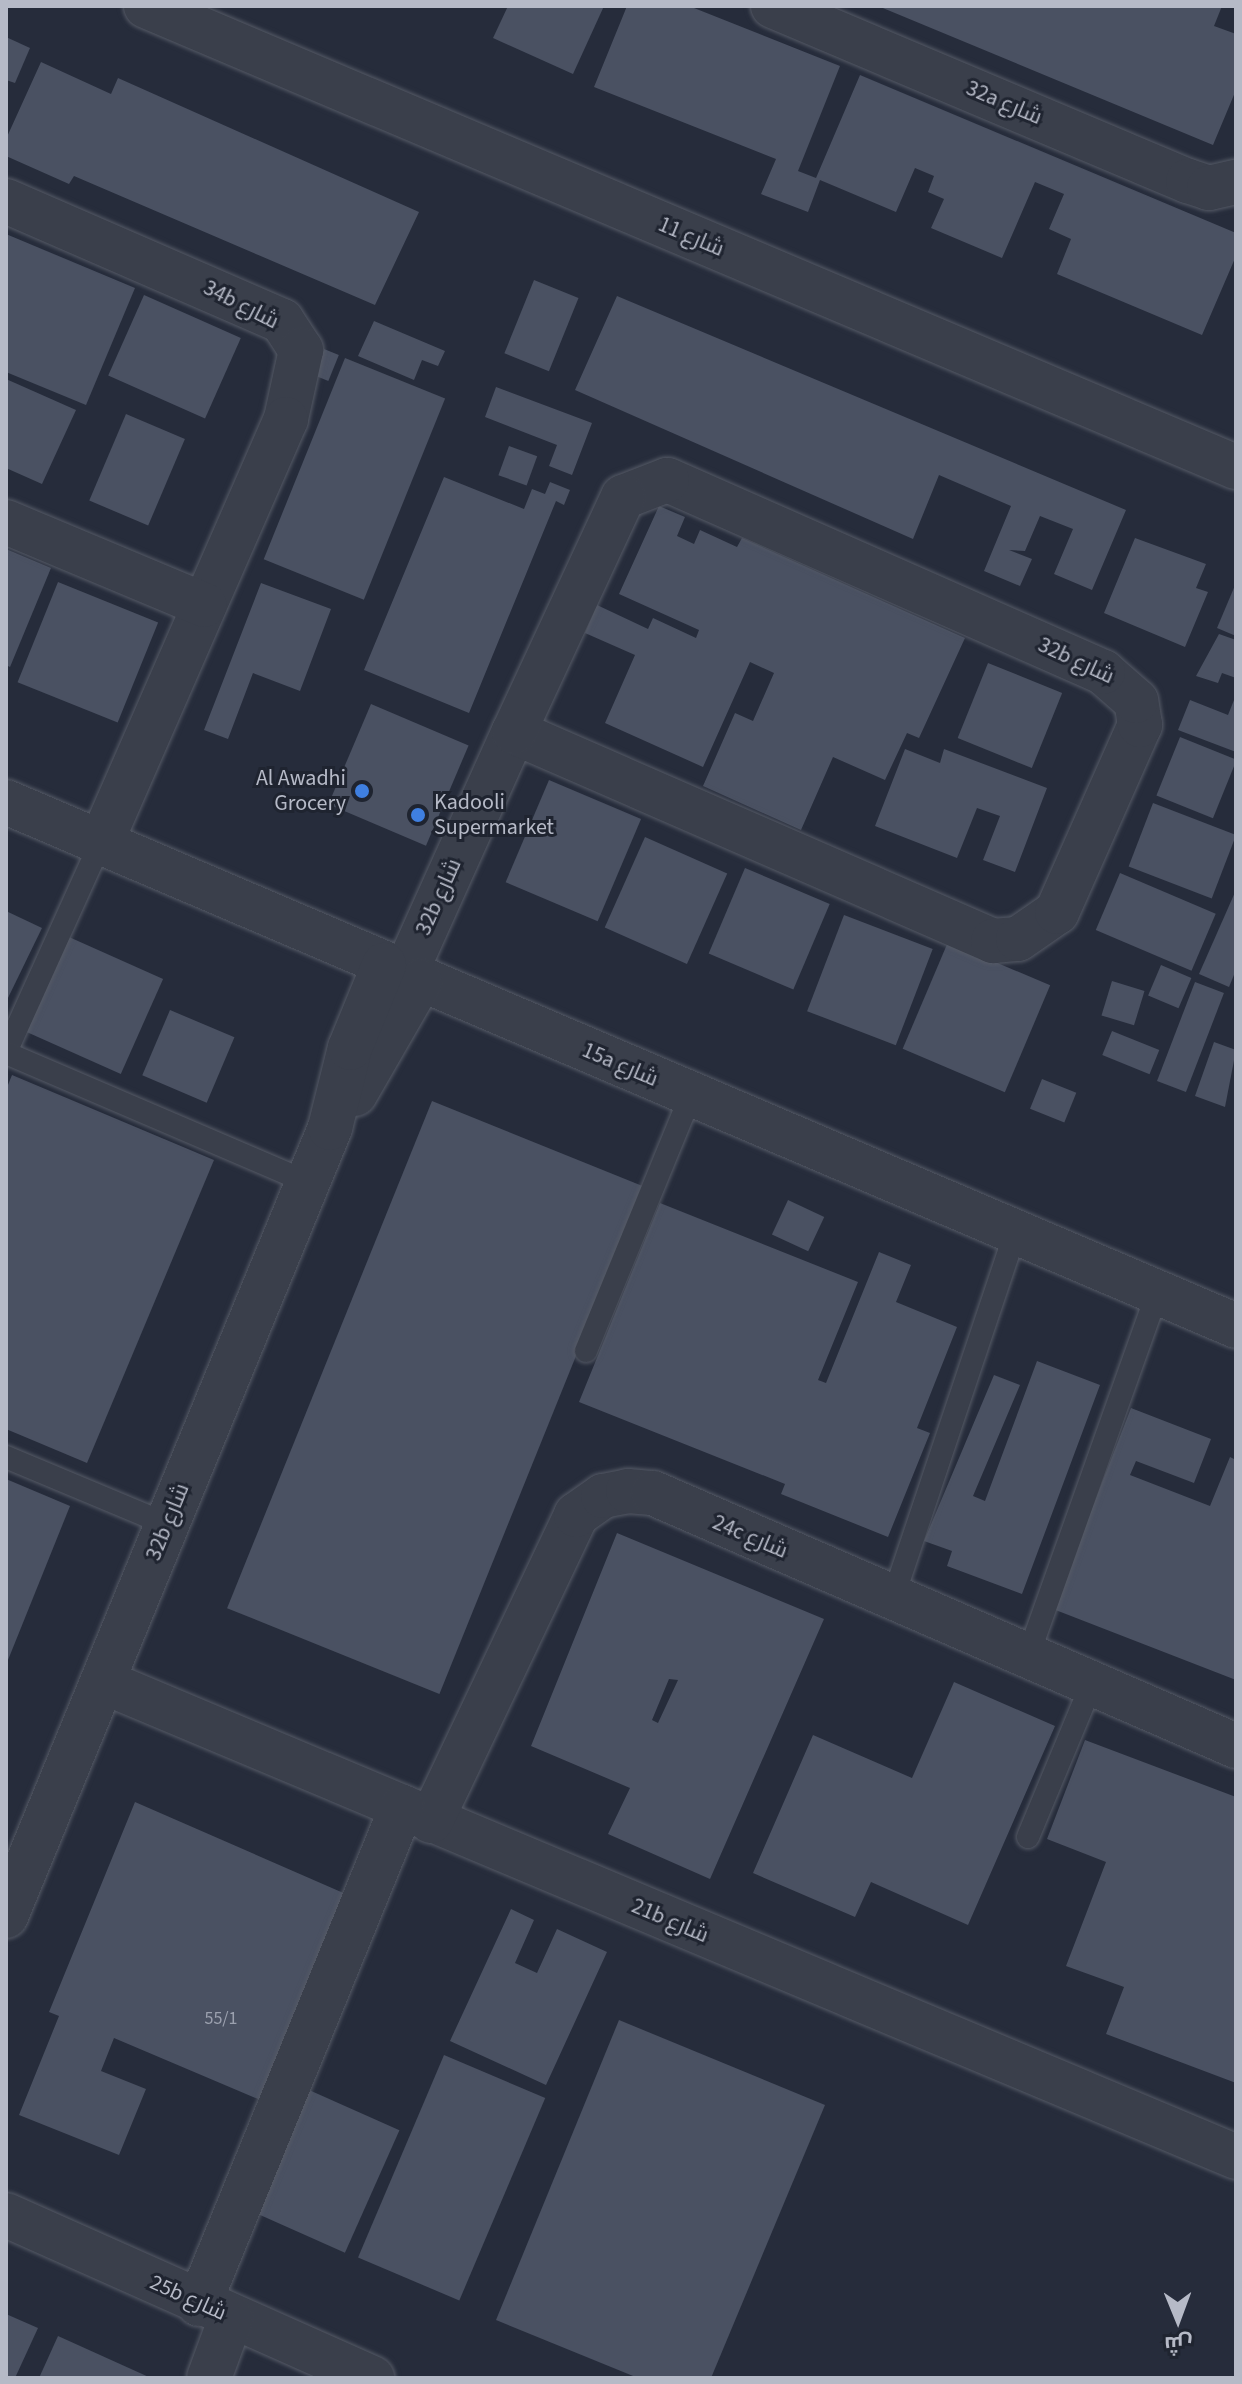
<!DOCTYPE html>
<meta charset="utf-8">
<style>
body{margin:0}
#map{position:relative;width:1242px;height:2384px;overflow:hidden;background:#262c3b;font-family:"Source Sans 3",Cairo,sans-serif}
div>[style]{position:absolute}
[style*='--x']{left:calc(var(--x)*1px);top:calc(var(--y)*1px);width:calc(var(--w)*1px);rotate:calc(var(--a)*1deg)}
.building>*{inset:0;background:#4a5162;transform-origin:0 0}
.roads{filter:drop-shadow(0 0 2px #555a66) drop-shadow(0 0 2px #555a66)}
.service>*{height:22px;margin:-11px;padding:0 11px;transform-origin:11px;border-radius:11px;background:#3a3f4b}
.minor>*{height:44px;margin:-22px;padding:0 22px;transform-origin:22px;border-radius:22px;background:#3a3f4b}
.dots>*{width:22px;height:22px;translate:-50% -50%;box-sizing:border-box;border:4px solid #1f2430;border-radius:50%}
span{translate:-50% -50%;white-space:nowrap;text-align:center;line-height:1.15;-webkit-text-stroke:6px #1f2430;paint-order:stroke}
.number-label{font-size:18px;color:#9ba0ae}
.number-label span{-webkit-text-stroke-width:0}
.street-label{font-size:22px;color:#b6bac7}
.poi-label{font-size:22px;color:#b6bac7}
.right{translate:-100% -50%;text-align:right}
.left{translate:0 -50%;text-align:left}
.frame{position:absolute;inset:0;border:8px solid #b6bac7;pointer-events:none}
.north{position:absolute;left:1138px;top:2280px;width:80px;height:80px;-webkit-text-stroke:6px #1f2430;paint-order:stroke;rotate:179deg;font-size:22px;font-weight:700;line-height:32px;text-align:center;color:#b6bac7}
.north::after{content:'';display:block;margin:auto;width:28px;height:36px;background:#b6bac7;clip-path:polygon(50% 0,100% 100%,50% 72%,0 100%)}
</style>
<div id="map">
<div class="building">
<div style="clip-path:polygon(508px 6px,604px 6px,573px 74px,493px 38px)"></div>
<div style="clip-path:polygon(627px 6px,689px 6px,840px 66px,798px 171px,816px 178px,860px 75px,1236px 233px,1236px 256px,1202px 335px,1057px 274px,1071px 239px,1049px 229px,1064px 194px,1035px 182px,1002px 258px,931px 228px,944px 199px,928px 192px,934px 176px,915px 168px,896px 212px,820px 180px,808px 212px,761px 194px,776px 159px,594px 87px)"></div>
<div style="clip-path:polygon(878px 6px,1222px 6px,1214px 26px,1236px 34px,1236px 90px,1213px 145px)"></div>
<div style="clip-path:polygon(6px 37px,30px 48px,15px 83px,6px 80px)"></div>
<div style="clip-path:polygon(41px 62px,111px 94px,118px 78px,419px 212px,375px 305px,74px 176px,69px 184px,6px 156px,6px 139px)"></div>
<div style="clip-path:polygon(6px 234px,135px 288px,86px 405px,6px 372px)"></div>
<div style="left:534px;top:280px;width:48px;height:79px;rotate:22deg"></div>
<div style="left:144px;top:295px;width:106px;height:88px;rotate:24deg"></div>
<div style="clip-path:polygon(617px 296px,1126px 510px,1092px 590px,1054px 574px,1073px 529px,1040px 516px,1025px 551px,1009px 550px,1032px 559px,1020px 586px,984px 571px,1011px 506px,939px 475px,913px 539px,575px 390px)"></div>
<div style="clip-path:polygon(374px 321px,445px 351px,438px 366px,422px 360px,414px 380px,358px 356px)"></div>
<div style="left:324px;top:349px;width:16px;height:28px;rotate:22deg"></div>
<div style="left:345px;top:358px;width:108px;height:217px;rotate:22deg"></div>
<div style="clip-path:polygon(6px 379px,76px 410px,42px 484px,6px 468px)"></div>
<div style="clip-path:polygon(496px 387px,592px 423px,572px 475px,549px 466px,557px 445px,485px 417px)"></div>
<div style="left:126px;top:414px;width:64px;height:94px;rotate:23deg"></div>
<div style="left:509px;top:446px;width:30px;height:31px;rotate:20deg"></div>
<div style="clip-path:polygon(444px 477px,524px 509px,532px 489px,545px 494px,550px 482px,570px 490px,564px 505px,556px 501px,469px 713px,364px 670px)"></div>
<div style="clip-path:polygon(659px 506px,685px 517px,677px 536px,694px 544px,700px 530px,737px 547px,742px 538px,965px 638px,919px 738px,907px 733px,885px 780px,833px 757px,801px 830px,703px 786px,735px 713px,753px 721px,774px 673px,750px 662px,703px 767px,605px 723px,635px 655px,585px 633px,597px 605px,648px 629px,653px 618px,696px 638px,699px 630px,619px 594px)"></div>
<div style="clip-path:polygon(1135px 538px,1206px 564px,1196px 588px,1208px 592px,1185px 647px,1104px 613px)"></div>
<div style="clip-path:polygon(6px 549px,51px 568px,10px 667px,6px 665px)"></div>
<div style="left:58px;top:582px;width:108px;height:108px;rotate:22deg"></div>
<div style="clip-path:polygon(261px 583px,331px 609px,300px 691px,253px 673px,228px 739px,204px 730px)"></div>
<div style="clip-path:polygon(1236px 583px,1236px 636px,1217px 628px)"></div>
<div style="clip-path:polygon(1219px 634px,1236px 640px,1236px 678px,1222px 673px,1218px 683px,1196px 676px)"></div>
<div style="left:988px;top:663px;width:80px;height:81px;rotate:22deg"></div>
<div style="clip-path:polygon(1236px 695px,1236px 752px,1178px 730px,1190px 700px,1228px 715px)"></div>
<div style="left:371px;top:704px;width:106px;height:109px;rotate:23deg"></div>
<div style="left:1180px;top:737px;width:61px;height:63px;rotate:22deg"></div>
<div style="clip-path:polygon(905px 749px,940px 763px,944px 749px,1047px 788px,1015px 872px,983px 860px,1000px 816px,977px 808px,957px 858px,875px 826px)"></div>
<div style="left:549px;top:780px;width:100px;height:111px;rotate:23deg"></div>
<div style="left:1153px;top:803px;width:89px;height:68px;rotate:21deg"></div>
<div style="left:645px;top:837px;width:90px;height:99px;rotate:24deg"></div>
<div style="left:745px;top:868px;width:92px;height:93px;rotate:23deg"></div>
<div style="left:1120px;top:873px;width:104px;height:62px;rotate:23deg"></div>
<div style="clip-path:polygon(1236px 890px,1236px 970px,1229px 987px,1199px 974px)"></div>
<div style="clip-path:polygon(6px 911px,42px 928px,6px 1002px)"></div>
<div style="left:844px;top:915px;width:95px;height:103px;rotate:21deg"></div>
<div style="left:69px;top:937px;width:103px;height:104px;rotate:24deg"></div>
<div style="left:948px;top:942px;width:111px;height:116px;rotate:23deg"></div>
<div style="left:1161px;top:965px;width:33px;height:33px;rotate:23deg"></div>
<div style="left:1112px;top:981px;width:34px;height:36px;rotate:17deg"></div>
<div style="left:1195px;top:982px;width:31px;height:106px;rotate:21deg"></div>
<div style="left:170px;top:1010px;width:70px;height:71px;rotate:23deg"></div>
<div style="left:1112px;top:1031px;width:51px;height:26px;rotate:22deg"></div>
<div style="clip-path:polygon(1214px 1042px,1236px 1050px,1225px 1107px,1195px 1096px)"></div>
<div style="clip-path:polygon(12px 1075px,214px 1160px,87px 1463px,6px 1429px,6px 1090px)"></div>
<div style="left:1042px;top:1079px;width:37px;height:32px;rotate:22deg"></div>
<div style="left:432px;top:1101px;width:229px;height:547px;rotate:22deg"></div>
<div style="left:788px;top:1200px;width:40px;height:38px;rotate:25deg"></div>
<div style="clip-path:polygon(660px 1203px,858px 1282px,818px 1380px,826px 1383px,879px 1252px,911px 1265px,896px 1302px,957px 1327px,917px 1428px,930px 1433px,888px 1537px,781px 1494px,785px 1484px,579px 1402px)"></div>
<div style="clip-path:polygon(1037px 1361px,1100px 1385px,1022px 1594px,947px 1566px,952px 1551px,924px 1541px,994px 1375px,1020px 1385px,973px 1496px,985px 1501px)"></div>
<div style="clip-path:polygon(1131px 1408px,1211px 1439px,1194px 1483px,1136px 1461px,1130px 1475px,1210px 1506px,1230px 1457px,1236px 1460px,1236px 1680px,1053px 1609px)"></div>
<div style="clip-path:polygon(6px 1479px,70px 1506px,6px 1665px)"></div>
<div style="clip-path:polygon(evenodd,617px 1533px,824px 1619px,710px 1879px,608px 1834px,630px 1788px,531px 1746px,617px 1533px,669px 1679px,678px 1680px,658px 1723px,652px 1720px,669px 1679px)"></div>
<div style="clip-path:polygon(954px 1682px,1055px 1726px,968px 1925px,871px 1882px,855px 1917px,753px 1873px,813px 1735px,912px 1778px)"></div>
<div style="clip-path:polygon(1085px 1740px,1236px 1797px,1236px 2083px,1106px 2034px,1124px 1987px,1066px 1966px,1106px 1862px,1047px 1839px)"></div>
<div style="clip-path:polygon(135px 1802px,348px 1895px,265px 2102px,114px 2038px,101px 2071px,146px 2089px,119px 2155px,19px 2115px,59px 2016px,49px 2012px)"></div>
<div style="clip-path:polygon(511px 1909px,534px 1920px,515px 1963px,537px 1973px,557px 1929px,607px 1952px,546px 2085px,450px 2041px)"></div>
<div style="clip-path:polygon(619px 2020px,825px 2105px,711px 2378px,638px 2378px,496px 2320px)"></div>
<div style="left:444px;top:2055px;width:110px;height:220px;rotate:23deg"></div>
<div style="left:309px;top:2090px;width:99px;height:134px;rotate:24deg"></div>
<div style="clip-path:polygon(6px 2314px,38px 2328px,15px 2378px,6px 2378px)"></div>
<div style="clip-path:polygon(58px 2336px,151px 2378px,39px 2378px)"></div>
</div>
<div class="roads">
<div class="service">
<div style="--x:6;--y:1052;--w:230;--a:-65.7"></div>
<div style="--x:6;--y:1053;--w:327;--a:23.2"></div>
<div style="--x:586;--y:1351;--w:277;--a:-67.7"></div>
<div style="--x:6;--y:1457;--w:173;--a:22.7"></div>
<div style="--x:893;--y:1598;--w:384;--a:-71.5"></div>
<div style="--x:1028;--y:1656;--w:385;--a:-70.4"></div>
<div style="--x:1028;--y:1837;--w:167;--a:-67.4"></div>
</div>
<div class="minor">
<div style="--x:146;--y:6;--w:1183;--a:22.93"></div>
<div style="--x:773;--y:6;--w:450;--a:22.9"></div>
<div style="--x:1188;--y:181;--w:22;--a:18"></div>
<div style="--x:1209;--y:188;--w:28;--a:-13"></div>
<div style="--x:6;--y:201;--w:301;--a:23.5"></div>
<div style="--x:282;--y:321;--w:35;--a:57"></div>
<div style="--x:301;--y:350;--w:71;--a:102.3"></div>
<div style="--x:286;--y:419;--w:462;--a:113.6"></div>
<div style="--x:6;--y:522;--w:215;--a:22.7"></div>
<div style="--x:6;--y:802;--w:1337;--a:23.07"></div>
<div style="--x:405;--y:974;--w:265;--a:-65.8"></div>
<div style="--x:514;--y:732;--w:523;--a:23.57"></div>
<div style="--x:993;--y:941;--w:25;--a:-5"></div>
<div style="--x:1018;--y:939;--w:47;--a:-34.7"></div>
<div style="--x:1057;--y:912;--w:205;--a:-66.1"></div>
<div style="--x:1140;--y:725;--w:24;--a:-99"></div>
<div style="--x:1136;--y:701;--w:44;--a:-138.7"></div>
<div style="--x:1103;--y:672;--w:476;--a:-156.2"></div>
<div style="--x:667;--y:480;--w:47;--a:158.9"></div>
<div style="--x:623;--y:497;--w:259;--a:114.9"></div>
<div style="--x:355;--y:1094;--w:130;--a:-60.1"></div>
<div style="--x:104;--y:1682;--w:1228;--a:22.76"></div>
<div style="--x:431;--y:1821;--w:339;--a:-64.6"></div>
<div style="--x:576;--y:1515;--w:33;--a:-35"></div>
<div style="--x:603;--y:1496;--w:25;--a:-11"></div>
<div style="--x:628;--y:1491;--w:25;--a:5"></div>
<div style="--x:653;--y:1493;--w:636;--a:23.46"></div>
<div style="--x:6;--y:1916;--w:852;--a:-67.65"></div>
<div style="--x:330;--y:1128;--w:82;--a:-76"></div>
<div style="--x:350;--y:1048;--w:90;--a:-67.7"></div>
<div style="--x:6;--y:2215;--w:401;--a:24"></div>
<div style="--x:199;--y:2304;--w:537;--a:-67.78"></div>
<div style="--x:209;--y:2378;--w:64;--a:-69.9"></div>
</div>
</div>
<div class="dots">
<div style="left:362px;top:791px;background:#3f7fe0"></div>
<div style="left:418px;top:815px;background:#3f7fe0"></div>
</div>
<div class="number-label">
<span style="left:221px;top:2019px">55/1</span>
</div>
<div class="street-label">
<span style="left:1004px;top:103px;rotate:23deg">32a شارع</span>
<span style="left:691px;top:237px;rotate:23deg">شارع 11</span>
<span style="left:241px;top:305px;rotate:27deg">34b شارع</span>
<span style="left:1076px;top:661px;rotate:25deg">32b شارع</span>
<span style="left:439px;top:897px;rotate:-66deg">32b شارع</span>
<span style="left:620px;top:1065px;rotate:23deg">15a شارع</span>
<span style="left:168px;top:1522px;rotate:-68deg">32b شارع</span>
<span style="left:750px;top:1537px;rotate:23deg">24c شارع</span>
<span style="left:670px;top:1921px;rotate:23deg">21b شارع</span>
<span style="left:188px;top:2298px;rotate:24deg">25b شارع</span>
</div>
<div class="poi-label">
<span class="right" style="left:346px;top:791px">Al Awadhi<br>Grocery</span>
<span class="left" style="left:434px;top:815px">Kadooli<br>Supermarket</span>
</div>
<div class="frame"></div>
<div class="north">ش</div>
</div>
